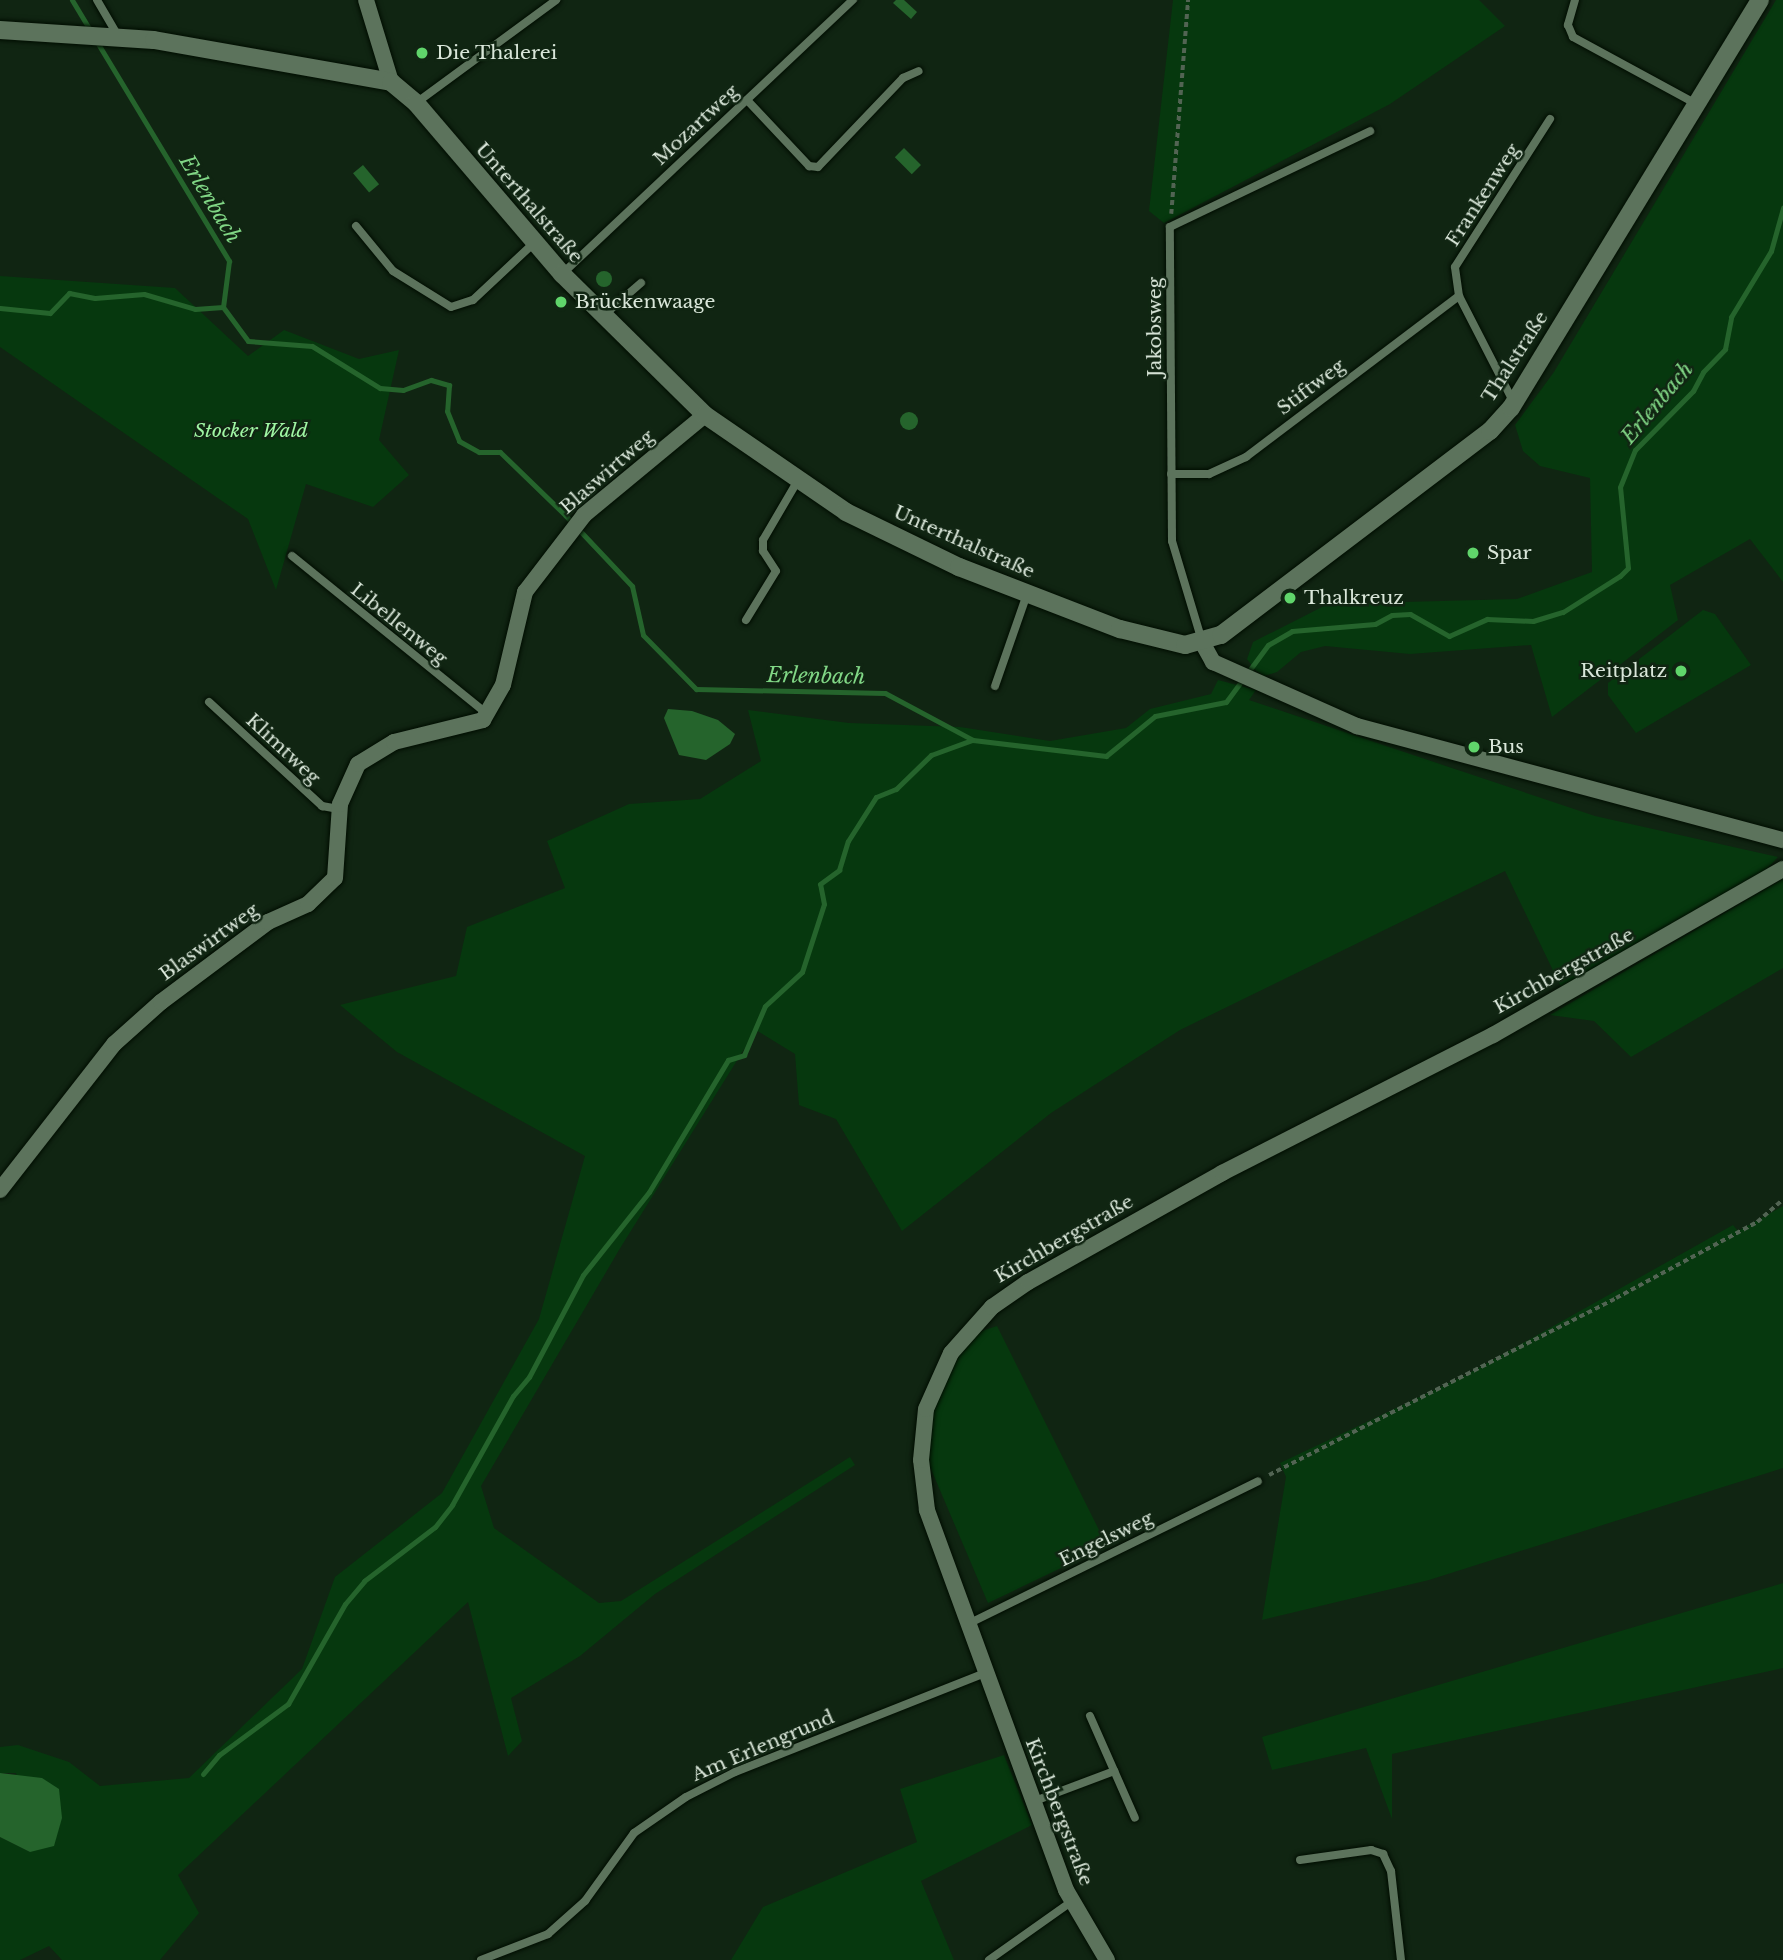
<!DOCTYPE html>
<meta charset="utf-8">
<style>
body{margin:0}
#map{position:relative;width:1783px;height:1960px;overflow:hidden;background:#102512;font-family:"Libre Baskerville",serif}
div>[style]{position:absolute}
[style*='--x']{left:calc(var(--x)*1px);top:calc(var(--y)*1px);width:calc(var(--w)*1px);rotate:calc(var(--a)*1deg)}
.green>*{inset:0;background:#06380e}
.water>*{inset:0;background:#25642c;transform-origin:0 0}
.round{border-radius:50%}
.stream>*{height:5px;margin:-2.5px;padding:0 2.5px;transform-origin:2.5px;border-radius:2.5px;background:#25642c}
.path>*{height:3.5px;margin-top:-1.75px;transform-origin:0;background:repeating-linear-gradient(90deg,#526453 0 5px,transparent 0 8.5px)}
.roads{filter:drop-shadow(0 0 2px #000d01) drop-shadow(0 0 2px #000d01)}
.service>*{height:8px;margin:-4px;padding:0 4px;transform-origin:4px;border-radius:4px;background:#5c735c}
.minor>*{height:16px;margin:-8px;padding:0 8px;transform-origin:8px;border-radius:8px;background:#5c735c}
.tertiary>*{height:18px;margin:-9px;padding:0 9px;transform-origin:9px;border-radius:9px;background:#5c735c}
.dots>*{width:19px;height:19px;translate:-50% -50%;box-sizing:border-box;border:4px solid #102512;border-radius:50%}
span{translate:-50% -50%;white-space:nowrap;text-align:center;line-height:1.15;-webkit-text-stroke:5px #102512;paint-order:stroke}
.poi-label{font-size:19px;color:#d9e6d9}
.left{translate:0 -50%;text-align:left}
.right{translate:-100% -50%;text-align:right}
.street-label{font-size:19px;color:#d9e6d9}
.park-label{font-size:19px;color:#a0f6a4;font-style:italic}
.water-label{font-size:21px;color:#80d685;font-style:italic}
</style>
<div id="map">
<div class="green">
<div style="clip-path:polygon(1173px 0,1479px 0,1505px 26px,1390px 104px,1164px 223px,1149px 211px)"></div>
<div style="clip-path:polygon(1776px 0,1783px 0,1783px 582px,1750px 539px,1670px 585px,1678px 620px,1552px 717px,1531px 645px,1410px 654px,1325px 646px,1301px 652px,1277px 672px,1264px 676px,1256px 671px,1247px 659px,1253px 642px,1328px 604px,1517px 599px,1592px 572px,1590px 478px,1540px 466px,1523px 451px,1515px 425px,1554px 372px)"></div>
<div style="clip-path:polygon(0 276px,175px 288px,248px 356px,284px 330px,359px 359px,399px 350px,379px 440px,409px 475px,373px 507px,306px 484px,276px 590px,248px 519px,0 347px)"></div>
<div style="clip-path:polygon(1703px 610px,1715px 614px,1751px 665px,1636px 733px,1608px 695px,1608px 683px)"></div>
<div style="clip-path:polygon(1218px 680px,1256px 690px,1249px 700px,1595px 816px,1778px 857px,1765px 871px,1561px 987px,1505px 871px,1180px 1030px,1051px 1113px,902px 1231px,836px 1119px,799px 1105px,795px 1054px,756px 1030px,619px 1250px,481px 1486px,494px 1528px,599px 1603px,621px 1601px,850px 1457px,855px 1465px,655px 1594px,580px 1656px,511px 1698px,522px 1741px,508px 1756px,468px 1602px,178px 1875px,199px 1913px,160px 1960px,62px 1960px,49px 1946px,20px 1960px,0 1960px,0 1837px,30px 1852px,16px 1773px,0 1773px,0 1747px,18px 1745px,69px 1762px,100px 1786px,189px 1778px,302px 1669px,335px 1577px,442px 1493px,539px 1319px,585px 1156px,397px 1052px,340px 1005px,456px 976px,467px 927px,565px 888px,547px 841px,629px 804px,700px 799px,761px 761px,748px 710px,849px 723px,960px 727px,1050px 741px,1126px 728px,1150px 709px,1211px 694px)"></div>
<div style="clip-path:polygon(1783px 879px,1783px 968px,1631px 1057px,1594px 1021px,1550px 1015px)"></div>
<div style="clip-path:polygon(1783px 1206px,1783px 1468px,1429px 1580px,1262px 1620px,1286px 1477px,1280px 1463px,1466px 1375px,1733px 1225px,1738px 1231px)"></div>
<div style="clip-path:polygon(997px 1326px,1107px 1546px,988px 1603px,928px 1462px,928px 1418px,948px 1366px,979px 1332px)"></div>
<div style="clip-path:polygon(1783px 1583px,1783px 1668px,1392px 1754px,1392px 1819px,1366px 1748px,1272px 1770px,1262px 1737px)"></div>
<div style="clip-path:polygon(1004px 1755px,1032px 1825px,921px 1881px,954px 1960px,731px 1960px,763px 1907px,917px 1842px,900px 1789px)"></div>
</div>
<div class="water">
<div style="clip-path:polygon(896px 0,904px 0,917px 12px,911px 19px,893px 3px)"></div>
<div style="left:904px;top:148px;width:24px;height:13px;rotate:45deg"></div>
<div style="left:363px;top:165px;width:25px;height:13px;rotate:50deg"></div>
<div class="round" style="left:596px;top:271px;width:16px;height:16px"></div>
<div class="round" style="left:900px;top:412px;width:18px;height:18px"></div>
<div style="clip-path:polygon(668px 709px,692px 711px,718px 720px,735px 734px,730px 744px,706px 760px,679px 755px,664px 718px)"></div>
<div style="clip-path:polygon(0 1773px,42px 1778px,59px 1789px,62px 1818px,54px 1846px,30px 1852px,0 1837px)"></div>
</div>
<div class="stream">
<div style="--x:72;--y:0;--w:35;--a:59"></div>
<div style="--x:97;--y:42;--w:256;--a:58.9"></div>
<div style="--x:229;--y:261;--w:46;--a:97.4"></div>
<div style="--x:223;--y:307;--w:42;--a:53.7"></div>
<div style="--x:248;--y:341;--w:64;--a:4.5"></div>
<div style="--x:312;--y:346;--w:80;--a:31.7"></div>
<div style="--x:380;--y:388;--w:23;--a:5"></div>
<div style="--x:403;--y:390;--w:30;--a:-20"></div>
<div style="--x:431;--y:380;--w:19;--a:16"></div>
<div style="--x:449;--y:385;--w:26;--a:94"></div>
<div style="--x:447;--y:411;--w:32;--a:68"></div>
<div style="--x:459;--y:441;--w:23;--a:29"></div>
<div style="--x:479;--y:452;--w:21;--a:0"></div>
<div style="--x:500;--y:452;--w:91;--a:44.1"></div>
<div style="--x:565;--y:515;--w:98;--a:46.7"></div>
<div style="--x:632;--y:586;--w:50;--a:77.3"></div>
<div style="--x:643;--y:635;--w:76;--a:45.5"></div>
<div style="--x:696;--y:689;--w:189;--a:1.2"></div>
<div style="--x:885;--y:693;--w:100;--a:28.1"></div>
<div style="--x:973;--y:740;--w:134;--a:6.9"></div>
<div style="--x:1106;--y:756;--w:63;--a:-39.2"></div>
<div style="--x:1155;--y:716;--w:72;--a:-11.2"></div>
<div style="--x:1226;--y:702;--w:71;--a:-53.6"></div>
<div style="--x:1268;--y:645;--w:28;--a:-30"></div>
<div style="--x:1292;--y:631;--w:83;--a:-4.8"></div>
<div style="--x:1375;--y:624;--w:19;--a:-28"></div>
<div style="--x:1392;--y:615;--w:18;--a:-3"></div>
<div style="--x:1410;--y:614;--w:45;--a:29.4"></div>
<div style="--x:1449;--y:636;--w:42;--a:-24.1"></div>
<div style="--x:1487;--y:619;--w:46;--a:2.5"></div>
<div style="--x:1533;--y:621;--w:31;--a:-17"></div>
<div style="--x:1563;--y:612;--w:67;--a:-32.3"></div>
<div style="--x:1620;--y:576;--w:11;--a:-45"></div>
<div style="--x:1628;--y:568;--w:81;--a:-95.6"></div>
<div style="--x:1620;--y:487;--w:40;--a:-68"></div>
<div style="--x:1635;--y:450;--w:83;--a:-45.5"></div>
<div style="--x:1693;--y:391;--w:21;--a:-62"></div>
<div style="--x:1703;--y:372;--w:32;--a:-46"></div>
<div style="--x:1725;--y:349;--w:33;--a:-79"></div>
<div style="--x:1731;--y:317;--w:77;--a:-58.8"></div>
<div style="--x:1771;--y:251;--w:45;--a:-74.4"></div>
<div style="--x:0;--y:308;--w:50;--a:5.7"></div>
<div style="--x:50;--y:313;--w:28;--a:-46"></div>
<div style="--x:69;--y:293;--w:26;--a:11"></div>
<div style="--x:95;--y:298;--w:49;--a:-4.7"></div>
<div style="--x:144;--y:294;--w:53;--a:16.4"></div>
<div style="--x:195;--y:309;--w:28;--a:-4"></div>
<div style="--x:203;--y:1774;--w:25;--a:-50"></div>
<div style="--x:219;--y:1755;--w:86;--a:-36.5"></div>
<div style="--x:288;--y:1704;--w:115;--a:-60.3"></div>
<div style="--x:345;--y:1604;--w:30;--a:-50"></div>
<div style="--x:364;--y:1581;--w:89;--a:-37.3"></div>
<div style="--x:435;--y:1527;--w:28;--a:-52"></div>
<div style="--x:452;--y:1505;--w:125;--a:-60.8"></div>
<div style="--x:513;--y:1396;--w:25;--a:-50"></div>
<div style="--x:529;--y:1377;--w:115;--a:-62.1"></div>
<div style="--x:583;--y:1275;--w:106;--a:-51.5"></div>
<div style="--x:649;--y:1192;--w:154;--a:-59.1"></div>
<div style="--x:728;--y:1060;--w:17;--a:-17"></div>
<div style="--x:744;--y:1055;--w:53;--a:-66.8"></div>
<div style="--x:765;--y:1006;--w:50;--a:-42.6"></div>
<div style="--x:802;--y:972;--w:71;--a:-72.1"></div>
<div style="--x:824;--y:904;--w:20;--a:-101"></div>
<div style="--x:820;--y:884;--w:24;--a:-36"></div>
<div style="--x:839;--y:870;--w:30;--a:-73"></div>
<div style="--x:848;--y:841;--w:52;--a:-57.5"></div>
<div style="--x:876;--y:797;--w:22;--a:-22"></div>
<div style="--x:896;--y:789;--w:49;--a:-44.2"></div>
<div style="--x:931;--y:755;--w:44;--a:-20.1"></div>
</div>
<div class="path">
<div style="--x:1171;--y:214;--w:215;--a:-85.5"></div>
<div style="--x:1269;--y:1475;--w:390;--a:-27"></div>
<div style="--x:1616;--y:1298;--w:160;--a:-28.3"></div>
<div style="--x:1757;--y:1222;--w:32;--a:-41"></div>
</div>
<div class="roads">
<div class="service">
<div style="--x:97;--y:0;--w:42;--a:59.7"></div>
<div style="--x:1575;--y:0;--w:26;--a:106"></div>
<div style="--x:1568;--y:25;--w:13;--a:67"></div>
<div style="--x:1573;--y:37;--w:142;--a:28.5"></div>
<div style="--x:747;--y:100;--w:91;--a:46.8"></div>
<div style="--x:809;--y:166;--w:9;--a:6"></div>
<div style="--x:818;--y:167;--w:123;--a:-46.3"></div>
<div style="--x:903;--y:78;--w:17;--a:-24"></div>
<div style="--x:416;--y:103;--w:174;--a:-36.3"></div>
<div style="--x:356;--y:226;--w:58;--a:50.6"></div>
<div style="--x:393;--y:271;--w:68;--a:31.8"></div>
<div style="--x:451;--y:307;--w:23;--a:-18"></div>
<div style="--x:473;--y:300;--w:83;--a:-43.1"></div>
<div style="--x:562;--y:274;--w:400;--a:-43.3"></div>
<div style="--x:604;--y:315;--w:49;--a:-40.9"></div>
<div style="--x:1514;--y:403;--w:120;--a:-117.2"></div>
<div style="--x:1459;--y:296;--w:29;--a:-98"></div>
<div style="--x:1455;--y:267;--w:176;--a:-57.3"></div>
<div style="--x:1171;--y:474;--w:38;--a:0"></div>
<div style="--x:1209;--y:474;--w:41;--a:-24.7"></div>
<div style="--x:1246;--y:457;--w:267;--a:-37.1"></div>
<div style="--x:292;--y:556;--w:251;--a:39"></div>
<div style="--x:746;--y:620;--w:57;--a:-58.5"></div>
<div style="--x:776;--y:571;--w:24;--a:-123"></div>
<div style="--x:763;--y:551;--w:11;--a:-90"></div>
<div style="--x:763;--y:540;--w:69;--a:-59.7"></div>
<div style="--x:1202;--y:641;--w:104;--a:-106.7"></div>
<div style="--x:1172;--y:541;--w:314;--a:-90.4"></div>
<div style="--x:1170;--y:227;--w:222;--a:-25.6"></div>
<div style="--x:995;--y:686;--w:97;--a:-70.8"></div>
<div style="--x:209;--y:702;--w:154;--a:42.6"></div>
<div style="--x:322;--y:806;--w:17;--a:10"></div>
<div style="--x:968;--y:1624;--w:323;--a:-26.2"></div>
<div style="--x:1090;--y:1716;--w:111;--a:66.2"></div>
<div style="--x:1032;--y:1802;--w:88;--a:-20.7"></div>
<div style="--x:1300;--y:1860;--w:72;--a:-8"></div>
<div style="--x:1371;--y:1850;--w:13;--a:18"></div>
<div style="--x:1383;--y:1854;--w:19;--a:65"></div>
<div style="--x:1391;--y:1871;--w:90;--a:83.6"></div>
<div style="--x:481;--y:1960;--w:72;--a:-21.2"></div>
<div style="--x:548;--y:1934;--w:50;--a:-41.7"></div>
<div style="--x:585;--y:1901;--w:84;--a:-54.2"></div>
<div style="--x:634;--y:1833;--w:63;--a:-34.7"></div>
<div style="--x:686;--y:1797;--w:55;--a:-27"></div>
<div style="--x:735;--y:1772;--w:269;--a:-21.6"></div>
<div style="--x:989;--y:1960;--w:100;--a:-35.3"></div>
</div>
<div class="minor">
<div style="--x:366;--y:0;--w:86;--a:73"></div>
<div style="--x:1203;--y:644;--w:21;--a:61"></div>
<div style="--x:1213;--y:662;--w:158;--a:24"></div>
<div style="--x:1357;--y:726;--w:441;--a:15"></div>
<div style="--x:0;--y:1190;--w:185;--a:-52"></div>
<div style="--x:114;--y:1044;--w:63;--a:-41.8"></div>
<div style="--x:161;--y:1002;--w:134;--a:-36.8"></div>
<div style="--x:268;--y:922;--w:44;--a:-24.2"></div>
<div style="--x:308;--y:904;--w:37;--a:-44"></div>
<div style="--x:335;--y:878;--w:74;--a:-86.1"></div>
<div style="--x:340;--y:804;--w:44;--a:-65.8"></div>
<div style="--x:358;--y:764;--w:42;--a:-31.4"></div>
<div style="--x:394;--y:742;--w:92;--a:-13.9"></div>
<div style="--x:483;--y:720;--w:40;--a:-60.3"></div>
<div style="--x:503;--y:685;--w:96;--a:-76.7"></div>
<div style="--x:525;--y:592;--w:97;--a:-52.5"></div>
<div style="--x:584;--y:515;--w:157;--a:-39.6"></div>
<div style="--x:1107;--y:1960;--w:81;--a:-120.4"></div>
<div style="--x:1066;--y:1890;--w:405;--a:-110.1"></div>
<div style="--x:927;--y:1510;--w:50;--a:-96.8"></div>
<div style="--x:921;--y:1460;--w:51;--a:-84.4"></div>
<div style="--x:926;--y:1409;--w:61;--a:-65.9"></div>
<div style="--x:951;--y:1353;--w:62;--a:-48.3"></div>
<div style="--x:992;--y:1307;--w:44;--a:-34.8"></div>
<div style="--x:1028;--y:1282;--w:223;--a:-29.3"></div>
<div style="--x:1222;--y:1173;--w:304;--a:-27"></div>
<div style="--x:1493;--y:1035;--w:334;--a:-29.8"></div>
</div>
<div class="tertiary">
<div style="--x:0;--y:30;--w:154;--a:3.7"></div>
<div style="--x:154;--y:40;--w:241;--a:10"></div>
<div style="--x:391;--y:82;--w:33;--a:40"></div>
<div style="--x:416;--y:103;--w:225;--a:49.5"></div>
<div style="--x:562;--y:274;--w:201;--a:44.6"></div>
<div style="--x:705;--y:415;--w:171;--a:34.5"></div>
<div style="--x:846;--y:512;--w:126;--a:26"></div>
<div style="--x:959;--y:567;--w:173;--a:21.1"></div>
<div style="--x:1120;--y:629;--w:67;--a:13.8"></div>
<div style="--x:1185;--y:645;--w:37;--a:-16"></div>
<div style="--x:1221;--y:635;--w:338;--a:-37.2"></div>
<div style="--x:1490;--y:431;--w:31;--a:-48"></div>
<div style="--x:1511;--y:408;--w:478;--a:-58.6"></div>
</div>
</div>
<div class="dots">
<div style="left:422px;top:53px;background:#60d56b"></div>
<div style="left:561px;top:302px;background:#60d56b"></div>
<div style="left:1473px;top:553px;background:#60d56b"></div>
<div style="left:1290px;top:598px;background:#60d56b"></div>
<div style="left:1681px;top:671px;background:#60d56b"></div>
<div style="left:1474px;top:747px;background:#60d56b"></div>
</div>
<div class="poi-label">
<span class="left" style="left:436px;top:53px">Die Thalerei</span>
<span class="left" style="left:575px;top:302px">Brückenwaage</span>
<span class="left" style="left:1487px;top:553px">Spar</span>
<span class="left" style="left:1304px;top:598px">Thalkreuz</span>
<span class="right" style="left:1667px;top:671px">Reitplatz</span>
<span class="left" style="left:1488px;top:747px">Bus</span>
</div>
<div class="street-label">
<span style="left:696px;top:125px;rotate:-43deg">Mozartweg</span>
<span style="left:1483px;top:195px;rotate:-57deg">Frankenweg</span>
<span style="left:529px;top:203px;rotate:49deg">Unterthalstraße</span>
<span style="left:1155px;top:327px;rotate:-90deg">Jakobsweg</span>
<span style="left:1515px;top:357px;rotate:-57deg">Thalstraße</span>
<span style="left:1311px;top:387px;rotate:-37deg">Stiftweg</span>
<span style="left:607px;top:472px;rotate:-41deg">Blaswirtweg</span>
<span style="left:964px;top:542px;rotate:24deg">Unterthalstraße</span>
<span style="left:399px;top:624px;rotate:39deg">Libellenweg</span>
<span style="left:283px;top:749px;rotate:43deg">Klimtweg</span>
<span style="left:209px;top:942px;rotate:-36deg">Blaswirtweg</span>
<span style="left:1564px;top:971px;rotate:-29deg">Kirchbergstraße</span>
<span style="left:1064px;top:1239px;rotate:-30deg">Kirchbergstraße</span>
<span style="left:1106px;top:1539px;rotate:-26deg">Engelsweg</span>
<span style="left:763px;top:1746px;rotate:-23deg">Am Erlengrund</span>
<span style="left:1059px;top:1812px;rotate:69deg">Kirchbergstraße</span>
</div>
<div class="park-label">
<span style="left:251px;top:431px">Stocker Wald</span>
</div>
<div class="water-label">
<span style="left:210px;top:199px;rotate:59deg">Erlenbach</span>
<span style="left:1657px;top:403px;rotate:-50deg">Erlenbach</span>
<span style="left:816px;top:676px;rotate:1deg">Erlenbach</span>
</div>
</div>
